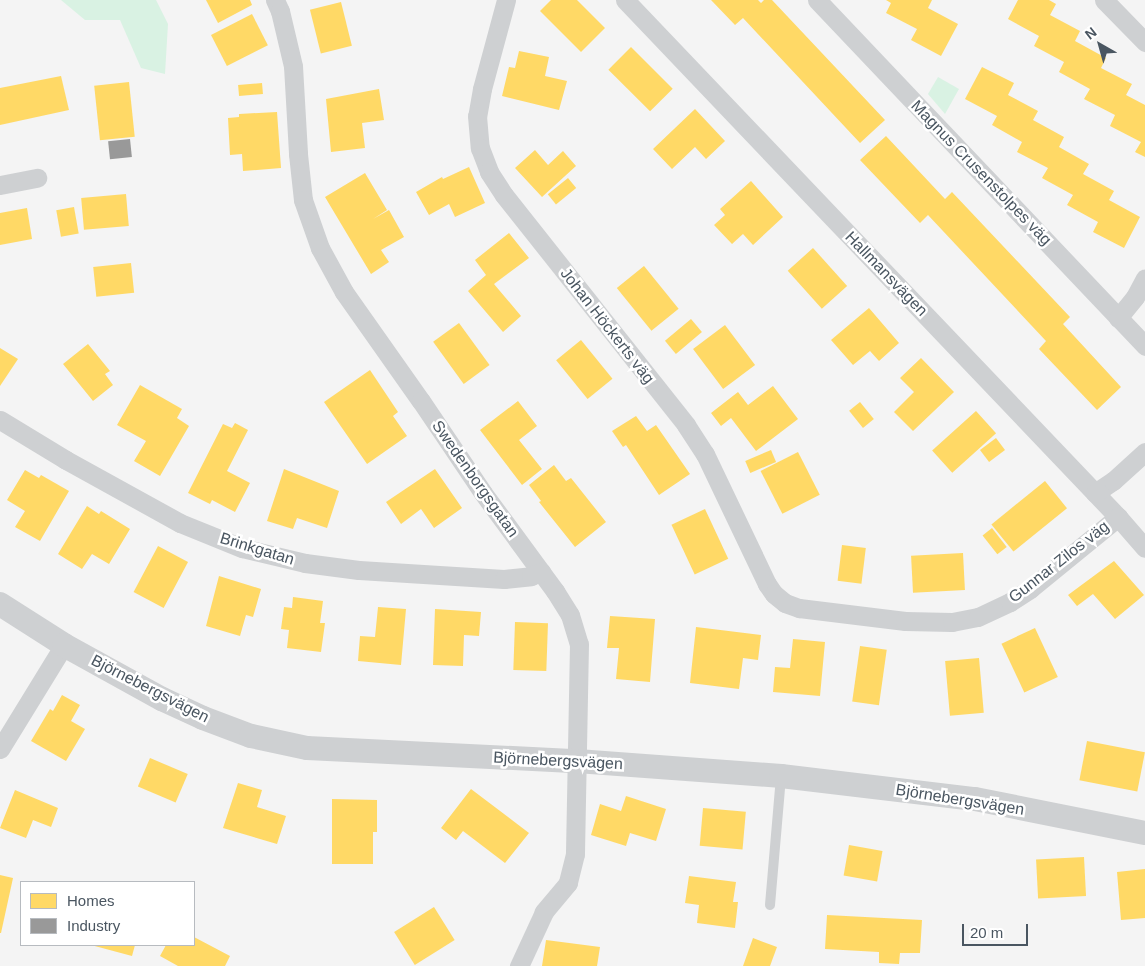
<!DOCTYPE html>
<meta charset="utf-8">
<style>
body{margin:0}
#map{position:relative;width:1145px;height:966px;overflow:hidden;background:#f4f4f4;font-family:Arial,sans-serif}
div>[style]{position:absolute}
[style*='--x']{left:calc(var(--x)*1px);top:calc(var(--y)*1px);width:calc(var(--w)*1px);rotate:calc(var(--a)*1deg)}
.green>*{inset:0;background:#d9f2e3}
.homes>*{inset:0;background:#ffd966;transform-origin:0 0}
.industry>*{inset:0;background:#999;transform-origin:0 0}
.service>*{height:10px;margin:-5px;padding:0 5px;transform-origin:5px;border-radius:5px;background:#ced0d2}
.minor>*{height:19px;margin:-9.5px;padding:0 9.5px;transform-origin:9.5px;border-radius:9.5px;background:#ced0d2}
.tertiary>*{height:24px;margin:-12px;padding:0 12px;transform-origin:12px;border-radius:12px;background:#ced0d2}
span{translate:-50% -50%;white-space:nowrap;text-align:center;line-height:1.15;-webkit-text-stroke:5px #fff;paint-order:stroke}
.street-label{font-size:16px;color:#4a5661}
.legend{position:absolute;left:20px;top:881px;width:175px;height:65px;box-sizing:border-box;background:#fff;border:1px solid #b7bbc0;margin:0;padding:6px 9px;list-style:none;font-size:15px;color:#4a5661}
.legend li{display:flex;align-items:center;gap:10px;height:25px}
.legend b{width:25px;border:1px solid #b7bbc0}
.north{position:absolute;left:1075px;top:20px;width:50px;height:50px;-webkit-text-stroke:4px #fff;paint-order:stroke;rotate:322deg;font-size:14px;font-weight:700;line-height:20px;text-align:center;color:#4a5661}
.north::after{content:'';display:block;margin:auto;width:18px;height:22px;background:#4a5661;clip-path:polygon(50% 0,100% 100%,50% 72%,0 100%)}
.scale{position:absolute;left:962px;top:924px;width:66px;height:22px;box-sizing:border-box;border:2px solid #4a5661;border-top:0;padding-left:6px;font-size:15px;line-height:18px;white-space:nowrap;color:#4a5661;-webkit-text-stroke:4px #fff;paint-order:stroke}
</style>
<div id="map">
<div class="green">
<div style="clip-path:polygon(61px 0,156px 0,168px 24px,165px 74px,141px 68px,120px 20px,85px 20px)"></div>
<div style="clip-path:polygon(938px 77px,959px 89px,945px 114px,928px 94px)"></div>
</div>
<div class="homes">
<div style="clip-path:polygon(206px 0,250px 0,252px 5px,218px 23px)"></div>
<div style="clip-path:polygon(551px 0,577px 0,605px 28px,581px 52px,540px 11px)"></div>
<div style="clip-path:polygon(711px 0,758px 0,761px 3px,764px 0,772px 0,885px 120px,860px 143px,743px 18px,735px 25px)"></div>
<div style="clip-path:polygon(886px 0,932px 0,928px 8px,958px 24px,941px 56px,911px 40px,917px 29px,886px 13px,891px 3px)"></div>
<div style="clip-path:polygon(1018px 0,1049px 0,1056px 4px,1050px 15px,1080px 31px,1075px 41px,1106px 58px,1101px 68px,1132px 84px,1126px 95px,1145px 105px,1145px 157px,1135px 152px,1141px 142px,1110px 126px,1115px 115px,1084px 99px,1090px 89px,1059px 72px,1064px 62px,1034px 46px,1039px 36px,1008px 19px)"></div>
<div style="left:341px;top:2px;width:45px;height:32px;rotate:76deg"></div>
<div style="left:252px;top:14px;width:35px;height:46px;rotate:63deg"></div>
<div style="left:631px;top:47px;width:59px;height:32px;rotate:45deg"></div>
<div style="clip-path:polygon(519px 51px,549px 57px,545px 76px,567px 81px,559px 110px,502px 96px,509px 67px,515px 68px)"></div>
<div style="clip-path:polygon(982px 67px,1014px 83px,1008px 95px,1038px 111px,1033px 120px,1064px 137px,1059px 147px,1089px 164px,1083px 174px,1114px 191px,1109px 200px,1140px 217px,1124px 248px,1093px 232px,1098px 222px,1067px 205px,1073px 195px,1042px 178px,1048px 168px,1017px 152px,1022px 142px,992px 125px,997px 116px,965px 99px)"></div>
<div style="clip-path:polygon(61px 76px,69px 110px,0 125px,0 88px)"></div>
<div style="left:129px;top:82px;width:55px;height:35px;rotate:84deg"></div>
<div style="left:262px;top:83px;width:11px;height:24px;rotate:85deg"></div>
<div style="clip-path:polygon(379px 89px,384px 120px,362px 123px,365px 148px,331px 152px,326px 99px)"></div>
<div style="clip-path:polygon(695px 109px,725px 141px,706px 159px,695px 147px,672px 169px,653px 149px)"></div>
<div style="clip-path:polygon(277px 112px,281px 168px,243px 171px,242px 154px,230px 155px,228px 118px,239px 117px,239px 114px)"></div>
<div style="clip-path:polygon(886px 136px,945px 199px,952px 192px,1070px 317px,1063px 324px,1121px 387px,1097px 410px,1039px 349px,1046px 341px,928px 215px,920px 223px,860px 160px)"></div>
<div style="clip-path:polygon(535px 150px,548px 165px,563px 151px,576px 166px,542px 197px,515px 168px)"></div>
<div style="clip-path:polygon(469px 167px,485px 203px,455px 217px,449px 204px,429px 215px,416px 192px,442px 177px,443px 179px)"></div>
<div style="clip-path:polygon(365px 173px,387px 210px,373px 219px,389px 210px,404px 237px,381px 250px,389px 262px,371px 274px,325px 197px)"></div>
<div style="left:568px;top:178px;width:13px;height:26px;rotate:51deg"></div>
<div style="clip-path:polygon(751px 181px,783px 217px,753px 245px,743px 234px,732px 244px,714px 225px,725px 215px,720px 209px)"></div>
<div style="left:126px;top:194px;width:32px;height:45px;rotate:85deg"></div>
<div style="left:74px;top:207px;width:27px;height:18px;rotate:80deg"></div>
<div style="clip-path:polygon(27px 208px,32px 239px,0 245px,0 213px)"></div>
<div style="clip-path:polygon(509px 233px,529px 258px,494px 284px,521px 316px,503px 332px,468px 291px,486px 275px,475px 260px)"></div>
<div style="left:813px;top:248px;width:51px;height:34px;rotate:48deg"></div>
<div style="left:131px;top:263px;width:30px;height:38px;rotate:84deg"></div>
<div style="left:644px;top:266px;width:55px;height:35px;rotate:51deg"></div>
<div style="clip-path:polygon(869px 308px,899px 343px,879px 361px,870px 351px,853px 365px,831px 340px)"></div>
<div style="left:691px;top:319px;width:17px;height:34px;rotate:50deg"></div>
<div style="left:459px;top:323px;width:52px;height:32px;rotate:54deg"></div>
<div style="left:725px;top:325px;width:50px;height:40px;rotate:53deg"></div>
<div style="left:581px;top:340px;width:50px;height:32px;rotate:51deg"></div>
<div style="clip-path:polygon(88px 344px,110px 371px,105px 374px,113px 385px,93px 401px,63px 364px)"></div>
<div style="clip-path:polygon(0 348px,18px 359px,0 386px)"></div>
<div style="clip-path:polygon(921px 358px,954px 392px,913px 431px,894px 412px,914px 392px,900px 378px)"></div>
<div style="clip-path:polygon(370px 370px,398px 412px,393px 416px,407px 436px,367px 464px,324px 402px)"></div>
<div style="clip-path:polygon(140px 385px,182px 409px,177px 418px,189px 426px,160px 476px,134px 461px,146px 441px,117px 425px)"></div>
<div style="clip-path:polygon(773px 386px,798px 419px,756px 451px,731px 418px,721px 426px,711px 413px,738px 392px,748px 405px)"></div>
<div style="clip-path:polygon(518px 401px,537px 426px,519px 440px,542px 469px,522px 485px,480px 430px)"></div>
<div style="left:860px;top:402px;width:22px;height:14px;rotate:51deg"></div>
<div style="left:976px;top:411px;width:30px;height:59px;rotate:48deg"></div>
<div style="clip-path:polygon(636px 416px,647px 431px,656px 425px,690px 474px,659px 495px,626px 445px,623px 447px,612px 431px)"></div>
<div style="clip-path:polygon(235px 423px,248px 430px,227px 471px,250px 483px,235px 512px,212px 500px,210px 504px,188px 493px,223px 424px,232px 428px)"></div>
<div style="left:996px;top:438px;width:15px;height:20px;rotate:53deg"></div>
<div style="left:771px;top:450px;width:13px;height:28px;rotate:67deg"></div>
<div style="left:798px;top:452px;width:48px;height:42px;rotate:63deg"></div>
<div style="clip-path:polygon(554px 465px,566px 481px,571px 478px,606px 522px,575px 547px,539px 502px,541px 501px,529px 485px)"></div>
<div style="clip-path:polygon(284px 469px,339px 491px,327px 528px,297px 518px,293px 529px,267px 521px)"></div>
<div style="clip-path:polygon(435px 469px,462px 508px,434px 528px,421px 509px,401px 524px,386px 502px)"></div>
<div style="clip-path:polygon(25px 470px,39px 478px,41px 475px,69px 491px,40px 541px,15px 527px,25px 511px,7px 500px)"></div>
<div style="left:1045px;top:481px;width:35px;height:69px;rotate:51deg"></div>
<div style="clip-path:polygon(87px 506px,99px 514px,101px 511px,130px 529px,109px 564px,92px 554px,82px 569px,58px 554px)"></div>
<div style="left:705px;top:509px;width:55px;height:37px;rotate:65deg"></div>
<div style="left:992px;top:528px;width:24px;height:12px;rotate:52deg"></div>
<div style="left:842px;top:545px;width:24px;height:36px;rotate:7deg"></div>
<div style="left:158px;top:546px;width:34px;height:52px;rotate:28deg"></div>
<div style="left:963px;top:553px;width:37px;height:52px;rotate:87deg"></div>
<div style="clip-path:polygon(1114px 561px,1144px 595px,1115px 619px,1093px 594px,1077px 606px,1068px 595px)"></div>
<div style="clip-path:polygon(219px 576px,261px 589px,253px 617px,246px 615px,240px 636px,206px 626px)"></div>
<div style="clip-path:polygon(293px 597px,323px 601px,320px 623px,325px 623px,321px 652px,287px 648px,289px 630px,281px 629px,284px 607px,292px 608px)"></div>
<div style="clip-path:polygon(378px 607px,406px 609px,401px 665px,358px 661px,360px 636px,375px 637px)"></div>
<div style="clip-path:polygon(435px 609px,481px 612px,479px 636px,464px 635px,463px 666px,433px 665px)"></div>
<div style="clip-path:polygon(610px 616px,655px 619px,650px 682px,616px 679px,619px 648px,607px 648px)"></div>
<div style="left:515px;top:622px;width:33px;height:48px;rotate:2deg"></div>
<div style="clip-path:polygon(696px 627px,761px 635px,758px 660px,743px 658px,739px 689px,690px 683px)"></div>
<div style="left:1035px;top:628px;width:54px;height:37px;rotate:65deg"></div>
<div style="clip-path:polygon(793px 639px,825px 642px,820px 696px,773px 692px,775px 667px,790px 668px)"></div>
<div style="left:860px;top:646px;width:27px;height:56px;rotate:8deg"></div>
<div style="left:979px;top:658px;width:55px;height:34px;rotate:85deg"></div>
<div style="clip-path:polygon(62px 695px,80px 705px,71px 721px,85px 729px,66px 761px,31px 741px,50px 709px,53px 711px)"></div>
<div style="left:1087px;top:741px;width:59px;height:40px;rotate:11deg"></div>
<div style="left:150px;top:758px;width:41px;height:31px;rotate:23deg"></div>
<div style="clip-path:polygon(238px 783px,262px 790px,257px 807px,286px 816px,277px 844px,223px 828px)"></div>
<div style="clip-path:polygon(471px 789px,529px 833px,505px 863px,463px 831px,456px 840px,441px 828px)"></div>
<div style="clip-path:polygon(15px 790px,58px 808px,51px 827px,33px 820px,26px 838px,0 828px)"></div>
<div style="clip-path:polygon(626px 796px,666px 809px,656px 841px,630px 833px,626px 846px,591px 835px,600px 804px,621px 811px)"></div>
<div style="clip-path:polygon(332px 799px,377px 800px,377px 832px,373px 832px,373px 864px,332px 864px)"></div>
<div style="left:703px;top:808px;width:43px;height:38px;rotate:5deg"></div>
<div style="left:849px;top:845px;width:34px;height:31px;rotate:10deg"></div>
<div style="left:1084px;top:857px;width:39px;height:48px;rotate:87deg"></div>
<div style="clip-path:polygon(1145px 869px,1145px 918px,1121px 920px,1117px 872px)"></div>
<div style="clip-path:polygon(0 875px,13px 878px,1px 933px,0 933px)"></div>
<div style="clip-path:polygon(689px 876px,736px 882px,733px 902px,738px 902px,735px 928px,697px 923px,699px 905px,685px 903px)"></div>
<div style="left:434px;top:907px;width:39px;height:47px;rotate:58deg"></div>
<div style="clip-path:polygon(827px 915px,922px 920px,920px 953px,900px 953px,899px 964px,879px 963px,879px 952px,825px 949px)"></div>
<div style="clip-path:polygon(194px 937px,230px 956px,225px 966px,178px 966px,160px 956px,166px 945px,194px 945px)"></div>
<div style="clip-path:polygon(753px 938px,777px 947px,770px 966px,743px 966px)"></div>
<div style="clip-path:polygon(546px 940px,600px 947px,597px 966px,542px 966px)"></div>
<div style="clip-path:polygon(91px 945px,135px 945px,132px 956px)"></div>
</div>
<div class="industry">
<div style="left:130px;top:139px;width:18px;height:22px;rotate:84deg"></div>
</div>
<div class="service">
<div style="--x:770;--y:905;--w:129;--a:-85.1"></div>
</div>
<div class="minor">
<div style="--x:275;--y:0;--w:12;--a:66"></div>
<div style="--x:280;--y:11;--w:57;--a:76.7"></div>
<div style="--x:293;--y:66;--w:88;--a:86.7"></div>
<div style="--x:298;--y:154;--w:46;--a:83.8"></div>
<div style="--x:303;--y:200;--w:51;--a:70.5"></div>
<div style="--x:320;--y:248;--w:50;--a:61.4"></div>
<div style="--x:344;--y:292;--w:133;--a:54.8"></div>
<div style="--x:421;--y:401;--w:111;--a:56"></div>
<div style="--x:483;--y:493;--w:122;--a:53.7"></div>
<div style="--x:555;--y:591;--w:28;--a:58"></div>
<div style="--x:570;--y:615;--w:30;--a:73"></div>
<div style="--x:579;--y:644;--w:210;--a:91.1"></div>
<div style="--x:575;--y:854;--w:30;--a:104"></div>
<div style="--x:568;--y:883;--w:38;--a:130"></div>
<div style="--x:544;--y:912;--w:60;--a:114.8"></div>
<div style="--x:506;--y:0;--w:92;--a:105.1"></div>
<div style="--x:482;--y:89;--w:27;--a:100"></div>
<div style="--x:477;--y:116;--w:32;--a:85"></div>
<div style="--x:480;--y:148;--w:26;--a:69"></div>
<div style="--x:489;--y:172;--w:27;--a:57"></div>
<div style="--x:504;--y:195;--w:293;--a:51.6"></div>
<div style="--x:686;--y:425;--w:35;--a:57"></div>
<div style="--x:705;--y:454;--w:144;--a:64.5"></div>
<div style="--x:767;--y:584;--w:12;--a:55"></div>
<div style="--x:774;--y:594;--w:14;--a:39"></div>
<div style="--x:785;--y:603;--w:15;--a:20"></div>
<div style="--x:799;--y:608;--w:107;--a:7"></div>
<div style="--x:905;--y:621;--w:47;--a:1.2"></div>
<div style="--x:952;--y:622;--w:26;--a:-11"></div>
<div style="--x:978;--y:617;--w:35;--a:-25"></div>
<div style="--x:1010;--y:602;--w:24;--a:-33"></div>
<div style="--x:1030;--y:589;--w:114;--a:-39.3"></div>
<div style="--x:625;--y:0;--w:714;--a:46.36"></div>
<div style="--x:1118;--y:517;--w:41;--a:48.9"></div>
<div style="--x:817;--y:0;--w:477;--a:46.5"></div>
<div style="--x:1104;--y:0;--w:59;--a:45.7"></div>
<div style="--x:0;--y:185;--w:38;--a:-11"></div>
<div style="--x:1118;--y:318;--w:27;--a:-51"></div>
<div style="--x:1135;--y:297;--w:21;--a:-62"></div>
<div style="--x:0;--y:420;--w:77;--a:31.2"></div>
<div style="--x:66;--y:460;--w:130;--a:28.9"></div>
<div style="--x:180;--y:523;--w:67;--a:22"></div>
<div style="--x:242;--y:548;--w:65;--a:13.4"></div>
<div style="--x:305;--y:563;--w:54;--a:7.4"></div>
<div style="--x:359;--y:570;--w:145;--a:3.6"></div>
<div style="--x:504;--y:579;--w:27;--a:-6"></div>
<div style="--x:531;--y:576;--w:11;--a:-22"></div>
<div style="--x:1095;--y:493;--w:22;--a:-34"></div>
<div style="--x:1113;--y:481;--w:43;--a:-42.2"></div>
<div style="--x:0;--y:749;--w:122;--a:-58.4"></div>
</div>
<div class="tertiary">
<div style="--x:0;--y:604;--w:76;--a:32.6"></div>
<div style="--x:64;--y:645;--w:112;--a:28.9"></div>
<div style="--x:162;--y:699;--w:45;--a:24.9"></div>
<div style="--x:203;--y:718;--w:51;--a:20.6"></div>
<div style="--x:251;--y:736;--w:57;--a:12.1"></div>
<div style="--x:307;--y:748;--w:270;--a:2.8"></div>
<div style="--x:577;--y:761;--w:205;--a:4.2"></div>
<div style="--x:781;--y:776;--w:195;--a:6.8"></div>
<div style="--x:975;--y:799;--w:173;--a:11.3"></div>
</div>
<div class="street-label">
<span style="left:981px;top:173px;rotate:46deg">Magnus Crusenstolpes väg</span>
<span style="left:886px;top:274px;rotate:46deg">Hallmansvägen</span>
<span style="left:607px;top:326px;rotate:52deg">Johan Höckerts väg</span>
<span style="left:475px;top:479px;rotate:55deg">Swedenborgsgatan</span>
<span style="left:257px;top:549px;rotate:17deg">Brinkgatan</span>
<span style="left:1059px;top:562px;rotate:-38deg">Gunnar Zilos väg</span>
<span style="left:150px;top:689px;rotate:27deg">Björnebergsvägen</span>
<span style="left:558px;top:761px;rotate:3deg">Björnebergsvägen</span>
<span style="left:960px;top:800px;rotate:9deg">Björnebergsvägen</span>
</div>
<ul class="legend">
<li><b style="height:14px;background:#ffd966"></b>Homes</li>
<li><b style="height:14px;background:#999"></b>Industry</li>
</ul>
<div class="north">N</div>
<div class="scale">20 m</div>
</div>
